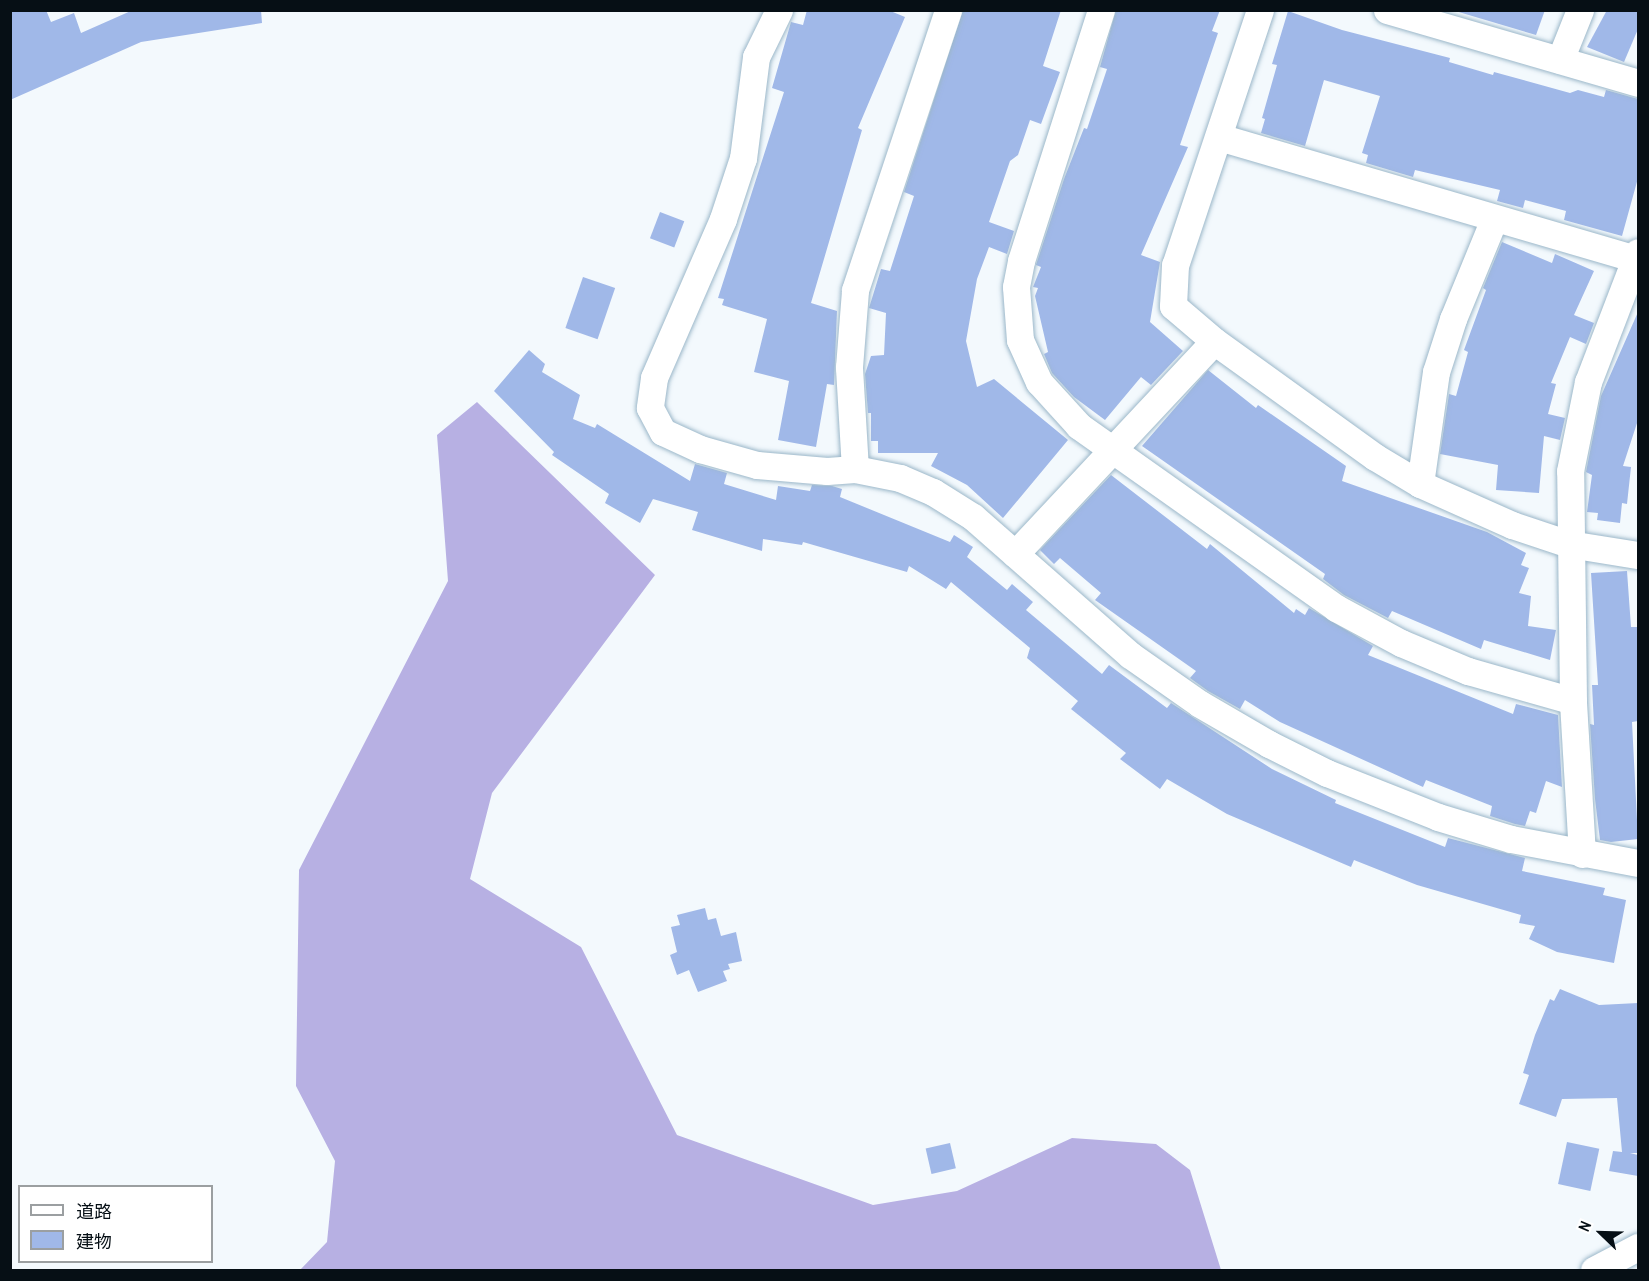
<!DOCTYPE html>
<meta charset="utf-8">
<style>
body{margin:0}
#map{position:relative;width:1649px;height:1281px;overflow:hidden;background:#f3f9fd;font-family:"Archivo Narrow","Noto Sans JP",sans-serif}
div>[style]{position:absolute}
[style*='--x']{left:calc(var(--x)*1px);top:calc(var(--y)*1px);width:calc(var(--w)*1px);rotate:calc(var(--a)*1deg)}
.forest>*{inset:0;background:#b7b0e3}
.building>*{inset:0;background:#a0b8e8;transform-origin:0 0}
.roads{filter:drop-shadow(0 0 2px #9bb7c9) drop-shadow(0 0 2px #9bb7c9)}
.minor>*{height:27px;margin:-13.5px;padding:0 13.5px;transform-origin:13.5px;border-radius:13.5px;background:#fff}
span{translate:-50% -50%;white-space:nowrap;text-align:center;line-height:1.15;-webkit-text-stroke:5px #fff;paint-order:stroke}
.frame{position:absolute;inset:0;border:12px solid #060f15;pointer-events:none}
.legend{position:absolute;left:18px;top:1185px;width:195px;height:78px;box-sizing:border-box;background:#fff;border:2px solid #9b9fa1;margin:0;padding:8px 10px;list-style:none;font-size:18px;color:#060f15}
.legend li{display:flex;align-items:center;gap:12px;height:30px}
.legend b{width:30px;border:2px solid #9b9fa1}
.north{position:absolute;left:1571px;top:1203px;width:60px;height:60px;-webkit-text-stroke:4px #fff;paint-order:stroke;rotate:293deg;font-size:16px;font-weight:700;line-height:24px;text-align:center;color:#060f15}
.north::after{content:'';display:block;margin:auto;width:21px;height:27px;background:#060f15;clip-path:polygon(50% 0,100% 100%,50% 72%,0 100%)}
</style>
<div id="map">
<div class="forest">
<div style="clip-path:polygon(477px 402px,655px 575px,492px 793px,470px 879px,581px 947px,677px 1135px,873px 1205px,957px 1191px,1072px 1138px,1156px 1144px,1190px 1170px,1221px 1270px,300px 1270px,327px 1242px,335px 1161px,296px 1086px,299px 870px,448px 581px,437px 435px)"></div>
</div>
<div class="building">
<div style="clip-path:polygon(10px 10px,46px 10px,51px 22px,74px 13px,81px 33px,133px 10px,261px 10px,262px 23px,141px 42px,10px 100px)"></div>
<div style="clip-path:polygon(807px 10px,888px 10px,905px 17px,858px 128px,862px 130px,811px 303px,837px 311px,834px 385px,827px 384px,816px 447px,778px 440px,789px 381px,754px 372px,767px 319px,722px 305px,724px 299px,718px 298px,784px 92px,772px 88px,791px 22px,803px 25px)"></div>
<div style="clip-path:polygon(963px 10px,1061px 10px,1043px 66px,1060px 72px,1041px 124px,1030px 120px,1018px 155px,1010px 161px,989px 222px,1014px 231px,1007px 254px,989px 247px,977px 279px,966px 341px,977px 387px,994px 379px,1068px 440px,1003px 518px,967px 485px,931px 466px,938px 453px,878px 453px,878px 441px,871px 441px,871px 413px,868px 413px,865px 374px,871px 356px,884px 355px,886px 313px,869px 308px,881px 269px,890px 271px,914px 196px,904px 192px)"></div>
<div style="clip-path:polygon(1116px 10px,1220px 10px,1212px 31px,1218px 33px,1180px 145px,1188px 147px,1141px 255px,1160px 262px,1150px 322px,1183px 351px,1151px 385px,1141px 377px,1105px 420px,1074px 397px,1052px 373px,1044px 354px,1048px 352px,1035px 296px,1038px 288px,1033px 287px,1041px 267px,1036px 265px,1064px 179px,1084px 128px,1087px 129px,1107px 69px,1100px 67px)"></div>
<div style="clip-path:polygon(1452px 10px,1545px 10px,1536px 35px)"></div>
<div style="clip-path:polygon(1607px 10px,1638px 10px,1638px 29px,1624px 62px,1587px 47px)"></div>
<div style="clip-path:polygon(1288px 11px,1342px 30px,1450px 58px,1449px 62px,1493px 75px,1494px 72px,1570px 93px,1578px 90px,1604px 97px,1606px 90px,1638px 99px,1638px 178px,1622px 236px,1564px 220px,1566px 211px,1525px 200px,1523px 208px,1497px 201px,1500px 190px,1415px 170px,1413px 177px,1366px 163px,1368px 155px,1362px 153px,1380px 96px,1324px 80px,1305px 146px,1261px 133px,1265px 119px,1262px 118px,1277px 65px,1272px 64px)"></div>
<div style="left:660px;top:212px;width:26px;height:28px;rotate:21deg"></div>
<div style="clip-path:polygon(1502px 242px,1552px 263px,1555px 254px,1594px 271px,1574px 315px,1594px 323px,1586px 344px,1570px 337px,1551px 383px,1556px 384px,1548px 414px,1565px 418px,1560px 440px,1544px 436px,1539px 493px,1496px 490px,1498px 465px,1440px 454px,1449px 394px,1456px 396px,1468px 352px,1464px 350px,1486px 290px,1483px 288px)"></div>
<div style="left:583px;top:277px;width:34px;height:54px;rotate:19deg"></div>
<div style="clip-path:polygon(1638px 312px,1638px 420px,1623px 466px,1631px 467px,1627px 504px,1622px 503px,1620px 523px,1597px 520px,1598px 513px,1587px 512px,1592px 475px,1586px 472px,1601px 396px)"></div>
<div style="clip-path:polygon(529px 350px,545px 364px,542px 372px,580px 395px,573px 419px,595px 428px,597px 424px,690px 481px,695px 464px,727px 473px,724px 484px,776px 500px,778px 486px,810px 491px,812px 485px,832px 486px,842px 489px,840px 497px,950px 542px,954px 535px,973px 547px,967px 557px,1007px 590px,1012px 584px,1033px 602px,1026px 610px,1102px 674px,1109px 665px,1167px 708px,1171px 703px,1272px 769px,1336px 800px,1335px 803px,1445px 847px,1448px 838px,1525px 858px,1522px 871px,1605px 888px,1603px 895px,1626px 900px,1614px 963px,1557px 952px,1529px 939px,1535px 926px,1519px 923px,1521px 915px,1417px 885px,1354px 860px,1351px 867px,1227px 814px,1167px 779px,1160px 789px,1120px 759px,1126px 753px,1071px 709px,1078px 701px,1027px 658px,1030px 648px,951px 582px,946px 589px,909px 566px,907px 572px,803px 542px,802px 545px,763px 539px,762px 551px,692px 530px,698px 512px,653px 499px,640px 523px,605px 503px,609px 494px,552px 455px,554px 452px,494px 391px)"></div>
<div style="clip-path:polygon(1208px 370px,1256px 408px,1258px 405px,1346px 466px,1342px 481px,1487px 532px,1526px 553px,1521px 565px,1529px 568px,1519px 593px,1531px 596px,1528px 626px,1556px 630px,1550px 660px,1484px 640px,1481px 649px,1392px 611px,1388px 618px,1344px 595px,1323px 579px,1325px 574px,1142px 446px)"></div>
<div style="clip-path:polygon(1111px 475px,1207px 549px,1210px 544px,1294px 613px,1296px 609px,1305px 615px,1309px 608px,1373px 646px,1368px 655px,1513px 714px,1516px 704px,1558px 715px,1562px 787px,1546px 781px,1536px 813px,1530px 811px,1525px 826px,1515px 824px,1490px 816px,1492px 806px,1426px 780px,1423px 787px,1280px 722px,1245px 700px,1240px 709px,1208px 691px,1190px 678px,1196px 671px,1095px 600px,1101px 593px,1060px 558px,1054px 564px,1040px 550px)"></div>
<div style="clip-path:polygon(1627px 571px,1631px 627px,1638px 627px,1638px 721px,1632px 722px,1638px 839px,1611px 842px,1600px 840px,1595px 799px,1590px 724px,1594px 725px,1592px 685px,1598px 685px,1591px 573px)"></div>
<div style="clip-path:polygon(705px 908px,708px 920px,716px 918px,721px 936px,736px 932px,742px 961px,728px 964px,730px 969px,723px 971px,727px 981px,698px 992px,689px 970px,677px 975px,670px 955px,677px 952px,671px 927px,680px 925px,677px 915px)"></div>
<div style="clip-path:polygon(1560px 989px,1599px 1005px,1638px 1003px,1638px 1153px,1630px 1153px,1638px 1155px,1638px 1176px,1609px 1171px,1613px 1151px,1622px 1152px,1617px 1098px,1562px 1099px,1556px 1117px,1519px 1104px,1529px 1075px,1523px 1073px,1535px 1035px,1550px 999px,1554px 1001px)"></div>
<div style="left:1567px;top:1142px;width:33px;height:43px;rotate:12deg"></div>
<div style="left:950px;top:1143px;width:26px;height:25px;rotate:77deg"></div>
</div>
<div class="roads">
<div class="minor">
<div style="--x:779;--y:10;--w:52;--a:116.1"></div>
<div style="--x:756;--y:57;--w:102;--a:97.3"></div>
<div style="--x:743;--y:158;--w:64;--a:108.2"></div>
<div style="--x:723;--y:219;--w:173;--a:113.5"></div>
<div style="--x:654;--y:378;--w:30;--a:98"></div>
<div style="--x:650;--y:408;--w:27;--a:62"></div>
<div style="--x:663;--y:432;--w:41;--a:24.7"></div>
<div style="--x:700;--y:449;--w:59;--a:15.7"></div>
<div style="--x:757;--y:465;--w:70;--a:4.9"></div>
<div style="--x:827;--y:471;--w:28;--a:-4"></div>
<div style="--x:855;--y:469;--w:46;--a:11.3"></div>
<div style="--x:900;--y:478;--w:36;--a:23"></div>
<div style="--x:933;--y:492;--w:47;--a:32"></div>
<div style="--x:973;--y:517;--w:209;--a:41.3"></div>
<div style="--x:1130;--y:655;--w:85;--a:35"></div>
<div style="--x:1200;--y:704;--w:80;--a:30.1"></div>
<div style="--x:1269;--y:744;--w:65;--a:26.6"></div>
<div style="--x:1327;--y:773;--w:119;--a:21.6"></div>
<div style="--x:1438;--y:817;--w:76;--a:16.8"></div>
<div style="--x:1511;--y:839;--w:129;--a:10.7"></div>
<div style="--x:1101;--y:10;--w:263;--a:107.7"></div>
<div style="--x:1021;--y:261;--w:26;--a:101"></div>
<div style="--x:1016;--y:287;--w:53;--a:85.7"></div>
<div style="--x:1020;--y:340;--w:46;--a:65.7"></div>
<div style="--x:1039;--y:382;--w:59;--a:47.7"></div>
<div style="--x:1079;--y:426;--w:315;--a:35.3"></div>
<div style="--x:1336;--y:608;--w:74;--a:28.3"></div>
<div style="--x:1401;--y:643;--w:73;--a:22.7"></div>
<div style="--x:1468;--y:671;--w:109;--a:15.9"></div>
<div style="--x:1260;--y:10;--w:269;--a:108.4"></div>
<div style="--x:1175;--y:265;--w:41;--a:92.8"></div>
<div style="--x:1173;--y:306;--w:54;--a:40.5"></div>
<div style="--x:1214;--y:341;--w:198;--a:35.8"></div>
<div style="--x:1375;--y:457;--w:52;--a:31"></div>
<div style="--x:1420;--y:484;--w:101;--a:24"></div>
<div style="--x:1512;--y:525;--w:60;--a:18.4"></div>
<div style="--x:1569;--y:544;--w:70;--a:9.1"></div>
<div style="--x:1387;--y:10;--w:261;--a:16.2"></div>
<div style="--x:1560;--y:60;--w:54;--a:-68.2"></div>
<div style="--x:1219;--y:137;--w:434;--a:16.3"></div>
<div style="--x:855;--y:469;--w:102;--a:-93.4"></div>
<div style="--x:849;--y:367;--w:77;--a:-85.5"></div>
<div style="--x:855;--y:290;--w:295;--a:-71.6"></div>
<div style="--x:1420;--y:484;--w:113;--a:-81.9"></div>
<div style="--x:1436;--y:372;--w:56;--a:-72.2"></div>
<div style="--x:1453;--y:319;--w:108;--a:-67.7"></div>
<div style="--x:1015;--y:554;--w:291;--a:-46.9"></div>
<div style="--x:1582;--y:854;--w:153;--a:-93.4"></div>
<div style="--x:1573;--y:701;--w:230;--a:-90.7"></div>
<div style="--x:1570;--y:471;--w:91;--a:-78.6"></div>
<div style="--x:1588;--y:382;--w:139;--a:-69"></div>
<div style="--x:1594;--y:1270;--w:50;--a:-27.6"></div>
</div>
</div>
<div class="frame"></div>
<ul class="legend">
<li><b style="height:8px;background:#fff"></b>道路</li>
<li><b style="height:16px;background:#a0b8e8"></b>建物</li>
</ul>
<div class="north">N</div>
</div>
